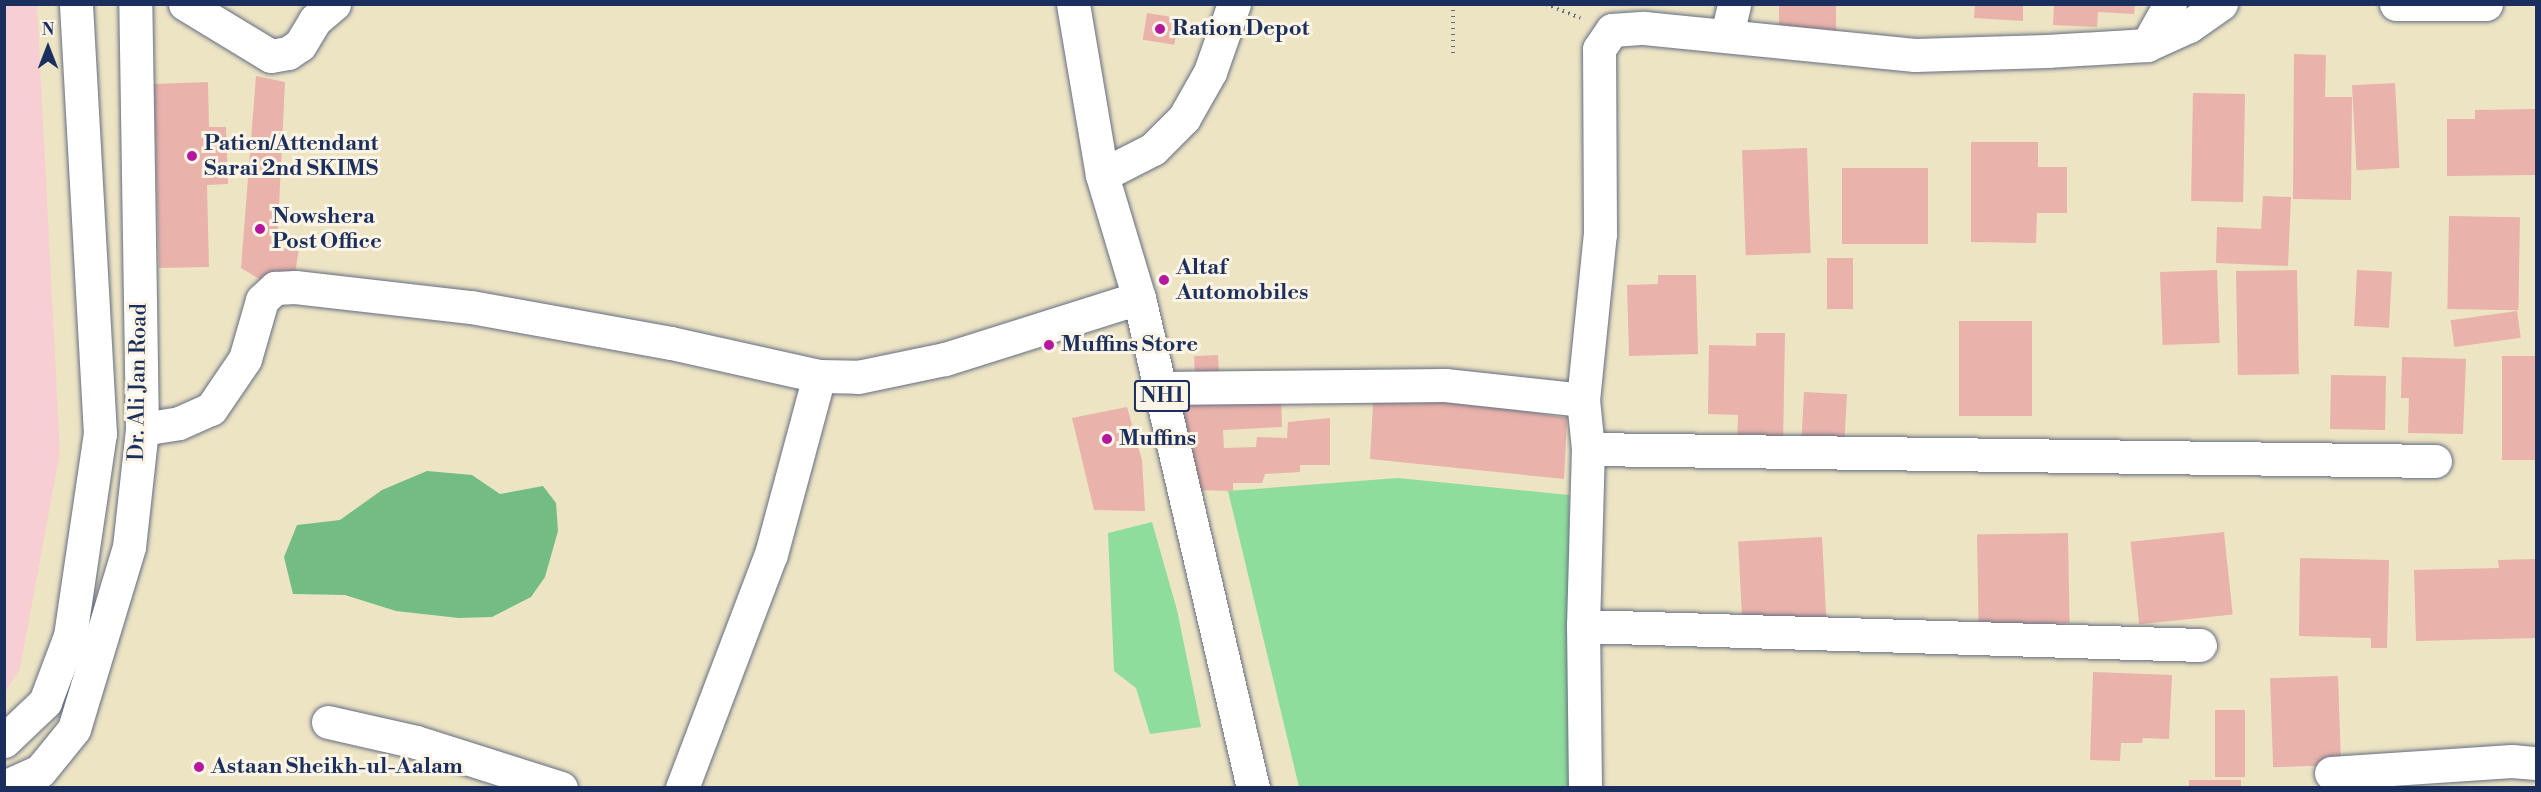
<!DOCTYPE html>
<style>
body{margin:0}
#map{position:relative;width:2541px;height:792px;overflow:hidden;background:#ede4c4;font-family:"Libre Bodoni",serif}
div>[style]{position:absolute}
[style*='--x']{left:calc(var(--x)*1px);top:calc(var(--y)*1px);width:calc(var(--w)*1px);rotate:calc(var(--a)*1deg)}
.built>*{inset:0;background:#f7cfd3}
.green>*{inset:0;background:#8fdd9c}
.forest>*{inset:0;background:#73bc84}
.building>*{inset:0;background:#e9b2aa;transform-origin:0 0}
.path>*{height:4px;margin-top:-2px;transform-origin:0;background:repeating-linear-gradient(90deg,#646e82 0 1.5px,transparent 0 6px)}
.roads{filter:drop-shadow(0 0 2px #646e82) drop-shadow(0 0 2px #646e82)}
.minor>*{height:33px;margin:-16.5px;padding:0 16.5px;transform-origin:16.5px;border-radius:16.5px;background:#fff}
.primary>*{height:33px;margin:-16.5px;padding:0 16.5px;transform-origin:16.5px;border-radius:16.5px;background:#fff}
.trunk>*{height:33px;margin:-16.5px;padding:0 16.5px;transform-origin:16.5px;border-radius:16.5px;background:#fff}
.dots>*{width:16px;height:16px;translate:-50% -50%;box-sizing:border-box;border:3px solid #fcf5e5;border-radius:50%}
span{translate:-50% -50%;white-space:nowrap;text-align:center;line-height:1.15;-webkit-text-stroke:6px #fcf5e5;paint-order:stroke}
.shield-label span{padding:2px 4px;background:#fcf5e5;border:2px solid;border-radius:4px;-webkit-text-stroke-width:0}
.shield-label{font-size:21px;color:#1b2f5e;font-weight:700}
.poi-label{font-size:22px;color:#1b2f5e;font-weight:700}
.left{translate:0 -50%;text-align:left}
.street-label{font-size:22px;color:#1b2f5e}
.frame{position:absolute;inset:0;border:6px solid #1b2f5e;pointer-events:none}
.north{position:absolute;left:18px;top:18px;width:60px;height:60px;-webkit-text-stroke:4px #fcf5e5;paint-order:stroke;rotate:0deg;font-size:16px;font-weight:700;line-height:24px;text-align:center;color:#1b2f5e}
.north::after{content:'';display:block;margin:auto;width:21px;height:27px;background:#1b2f5e;clip-path:polygon(50% 0,100% 100%,50% 72%,0 100%)}
</style>
<div id="map">
<div class="built">
<div style="clip-path:polygon(37px 4px,60px 452px,20px 669px,5px 692px,4px 5px)"></div>
</div>
<div class="green">
<div style="clip-path:polygon(1398px 478px,1569px 495px,1570px 787px,1299px 787px,1228px 491px)"></div>
<div style="clip-path:polygon(1152px 522px,1177px 610px,1201px 727px,1150px 734px,1136px 688px,1114px 671px,1108px 533px)"></div>
</div>
<div class="forest">
<div style="clip-path:polygon(427px 471px,472px 475px,500px 494px,543px 486px,556px 503px,558px 531px,545px 577px,531px 597px,492px 617px,459px 618px,396px 611px,345px 595px,293px 594px,284px 557px,297px 525px,340px 520px,382px 490px)"></div>
</div>
<div class="building">
<div style="left:1779px;top:4px;width:57px;height:36px"></div>
<div style="clip-path:polygon(1975px 4px,2023px 4px,2023px 21px,1974px 18px)"></div>
<div style="clip-path:polygon(2054px 4px,2135px 4px,2134px 14px,2098px 12px,2097px 27px,2053px 25px)"></div>
<div style="left:1147px;top:13px;width:32px;height:27px;rotate:9deg"></div>
<div style="clip-path:polygon(2294px 54px,2326px 55px,2325px 97px,2352px 97px,2351px 200px,2293px 199px)"></div>
<div style="clip-path:polygon(256px 76px,285px 82px,277px 248px,299px 249px,294px 280px,266px 283px,241px 268px)"></div>
<div style="clip-path:polygon(208px 82px,209px 127px,226px 127px,228px 184px,207px 185px,209px 267px,159px 268px,154px 84px)"></div>
<div style="left:2395px;top:83px;width:85px;height:43px;rotate:87deg"></div>
<div style="left:2193px;top:93px;width:52px;height:108px;rotate:1deg"></div>
<div style="clip-path:polygon(2536px 109px,2536px 175px,2447px 176px,2447px 119px,2475px 119px,2475px 110px)"></div>
<div style="clip-path:polygon(1971px 142px,2038px 142px,2038px 167px,2067px 167px,2067px 213px,2037px 213px,2036px 243px,1971px 242px)"></div>
<div style="left:1807px;top:148px;width:105px;height:65px;rotate:88deg"></div>
<div style="left:1842px;top:168px;width:86px;height:76px"></div>
<div style="clip-path:polygon(2263px 196px,2291px 197px,2288px 266px,2216px 263px,2217px 227px,2261px 229px)"></div>
<div style="left:2449px;top:216px;width:71px;height:93px;rotate:1deg"></div>
<div style="left:1827px;top:258px;width:26px;height:51px"></div>
<div style="left:2217px;top:270px;width:73px;height:57px;rotate:88deg"></div>
<div style="left:2297px;top:270px;width:104px;height:61px;rotate:89deg"></div>
<div style="left:2357px;top:270px;width:35px;height:56px;rotate:3deg"></div>
<div style="clip-path:polygon(1658px 275px,1696px 275px,1698px 354px,1629px 356px,1627px 285px,1658px 284px)"></div>
<div style="left:2517px;top:311px;width:27px;height:67px;rotate:82deg"></div>
<div style="left:1959px;top:321px;width:73px;height:95px"></div>
<div style="clip-path:polygon(1756px 333px,1785px 333px,1783px 446px,1737px 445px,1738px 415px,1708px 414px,1709px 345px,1756px 346px)"></div>
<div style="left:1218px;top:355px;width:22px;height:24px;rotate:87deg"></div>
<div style="left:2536px;top:356px;width:104px;height:34px;rotate:90deg"></div>
<div style="clip-path:polygon(2402px 357px,2466px 359px,2463px 434px,2408px 433px,2409px 398px,2401px 398px)"></div>
<div style="left:2331px;top:375px;width:55px;height:54px;rotate:1deg"></div>
<div style="clip-path:polygon(1374px 387px,1567px 418px,1564px 479px,1370px 459px)"></div>
<div style="left:1804px;top:392px;width:43px;height:53px;rotate:3deg"></div>
<div style="clip-path:polygon(1281px 393px,1282px 427px,1223px 430px,1224px 448px,1256px 447px,1257px 437px,1287px 438px,1288px 422px,1330px 418px,1330px 465px,1300px 465px,1300px 472px,1265px 474px,1262px 483px,1233px 483px,1233px 491px,1195px 490px,1179px 396px)"></div>
<div style="clip-path:polygon(1127px 407px,1142px 460px,1145px 511px,1094px 510px,1072px 418px)"></div>
<div style="left:2224px;top:532px;width:83px;height:94px;rotate:84deg"></div>
<div style="left:2068px;top:533px;width:90px;height:91px;rotate:89deg"></div>
<div style="left:1822px;top:537px;width:82px;height:84px;rotate:87deg"></div>
<div style="clip-path:polygon(2300px 558px,2389px 560px,2387px 648px,2371px 648px,2371px 638px,2299px 636px)"></div>
<div style="clip-path:polygon(2536px 559px,2536px 638px,2416px 641px,2414px 570px,2499px 568px,2498px 560px)"></div>
<div style="clip-path:polygon(2093px 672px,2172px 675px,2169px 739px,2143px 738px,2142px 743px,2121px 743px,2120px 761px,2090px 760px)"></div>
<div style="left:2338px;top:676px;width:89px;height:68px;rotate:88deg"></div>
<div style="left:2215px;top:710px;width:30px;height:67px"></div>
<div style="left:2189px;top:780px;width:52px;height:8px"></div>
</div>
<div class="path">
<div style="--x:1453;--y:4;--w:51;--a:90"></div>
<div style="--x:1546;--y:4;--w:37;--a:22"></div>
</div>
<div class="roads">
<div class="minor">
<div style="--x:185;--y:4;--w:100;--a:31.2"></div>
<div style="--x:271;--y:56;--w:17;--a:-10"></div>
<div style="--x:288;--y:53;--w:14;--a:-34"></div>
<div style="--x:300;--y:45;--w:29;--a:-59"></div>
<div style="--x:315;--y:20;--w:25;--a:-40"></div>
<div style="--x:2396;--y:4;--w:90;--a:0"></div>
<div style="--x:1727;--y:35;--w:32;--a:-77"></div>
<div style="--x:2147;--y:45;--w:47;--a:-60.7"></div>
<div style="--x:1102;--y:175;--w:57;--a:-27"></div>
<div style="--x:1153;--y:149;--w:44;--a:-45"></div>
<div style="--x:1184;--y:118;--w:53;--a:-60.5"></div>
<div style="--x:1210;--y:72;--w:72;--a:-70.6"></div>
<div style="--x:1160;--y:388;--w:285;--a:-0.6"></div>
<div style="--x:1445;--y:385;--w:139;--a:6.2"></div>
<div style="--x:142;--y:429;--w:37;--a:-9"></div>
<div style="--x:179;--y:423;--w:35;--a:-24"></div>
<div style="--x:211;--y:409;--w:60;--a:-55.8"></div>
<div style="--x:245;--y:359;--w:61;--a:-73.9"></div>
<div style="--x:262;--y:300;--w:18;--a:-43"></div>
<div style="--x:275;--y:288;--w:20;--a:-3"></div>
<div style="--x:295;--y:287;--w:177;--a:6.5"></div>
<div style="--x:471;--y:307;--w:203;--a:10.2"></div>
<div style="--x:671;--y:343;--w:152;--a:12.6"></div>
<div style="--x:819;--y:376;--w:39;--a:1"></div>
<div style="--x:858;--y:377;--w:89;--a:-11.7"></div>
<div style="--x:945;--y:359;--w:203;--a:-17.5"></div>
<div style="--x:1588;--y:449;--w:847;--a:0.81"></div>
<div style="--x:1583;--y:626;--w:617;--a:1.76"></div>
<div style="--x:328;--y:722;--w:90;--a:12.8"></div>
<div style="--x:416;--y:742;--w:152;--a:17.6"></div>
<div style="--x:2331;--y:773;--w:181;--a:-3.8"></div>
<div style="--x:2512;--y:761;--w:24;--a:5"></div>
<div style="--x:682;--y:788;--w:250;--a:-69.2"></div>
<div style="--x:771;--y:554;--w:184;--a:-74.9"></div>
<div style="--x:1585;--y:788;--w:162;--a:-90.7"></div>
<div style="--x:1583;--y:626;--w:177;--a:-88.4"></div>
<div style="--x:1588;--y:449;--w:49;--a:-95.8"></div>
<div style="--x:1583;--y:400;--w:167;--a:-84.2"></div>
<div style="--x:1600;--y:234;--w:185;--a:-90.3"></div>
<div style="--x:1599;--y:49;--w:23;--a:-56"></div>
<div style="--x:1612;--y:30;--w:32;--a:-4"></div>
<div style="--x:1644;--y:28;--w:272;--a:5.7"></div>
<div style="--x:1915;--y:55;--w:132;--a:-1.7"></div>
<div style="--x:2047;--y:51;--w:100;--a:-3.4"></div>
<div style="--x:2147;--y:45;--w:46;--a:-24.3"></div>
<div style="--x:2189;--y:26;--w:39;--a:-35"></div>
</div>
<div class="primary">
<div style="--x:4;--y:741;--w:57;--a:-43.6"></div>
<div style="--x:45;--y:702;--w:71;--a:-69.3"></div>
<div style="--x:70;--y:636;--w:204;--a:-81.6"></div>
<div style="--x:100;--y:434;--w:431;--a:-93.2"></div>
<div style="--x:4;--y:787;--w:39;--a:-24"></div>
<div style="--x:40;--y:771;--w:54;--a:-51"></div>
<div style="--x:74;--y:729;--w:190;--a:-73.2"></div>
<div style="--x:129;--y:547;--w:119;--a:-83.7"></div>
<div style="--x:142;--y:429;--w:425;--a:-90.9"></div>
</div>
<div class="trunk">
<div style="--x:1073;--y:4;--w:173;--a:80.4"></div>
<div style="--x:1102;--y:175;--w:128;--a:73.3"></div>
<div style="--x:1139;--y:298;--w:503;--a:76.9"></div>
</div>
</div>
<div class="dots">
<div style="left:1160px;top:29px;background:#b5179e"></div>
<div style="left:192px;top:156px;background:#b5179e"></div>
<div style="left:260px;top:229px;background:#b5179e"></div>
<div style="left:1164px;top:280px;background:#b5179e"></div>
<div style="left:1049px;top:345px;background:#b5179e"></div>
<div style="left:1107px;top:439px;background:#b5179e"></div>
<div style="left:199px;top:767px;background:#b5179e"></div>
</div>
<div class="shield-label">
<span style="left:1162px;top:396px">NH1</span>
</div>
<div class="poi-label">
<span class="left" style="left:1172px;top:29px">Ration Depot</span>
<span class="left" style="left:204px;top:156px">Patien/Attendant<br>Sarai 2nd SKIMS</span>
<span class="left" style="left:272px;top:229px">Nowshera<br>Post Office</span>
<span class="left" style="left:1176px;top:280px">Altaf<br>Automobiles</span>
<span class="left" style="left:1061px;top:345px">Muffins Store</span>
<span class="left" style="left:1119px;top:439px">Muffins</span>
<span class="left" style="left:211px;top:767px">Astaan Sheikh-ul-Aalam</span>
</div>
<div class="street-label">
<span style="left:138px;top:382px;rotate:-89deg">Dr. Ali Jan Road</span>
</div>
<div class="frame"></div>
<div class="north">N</div>
</div>
